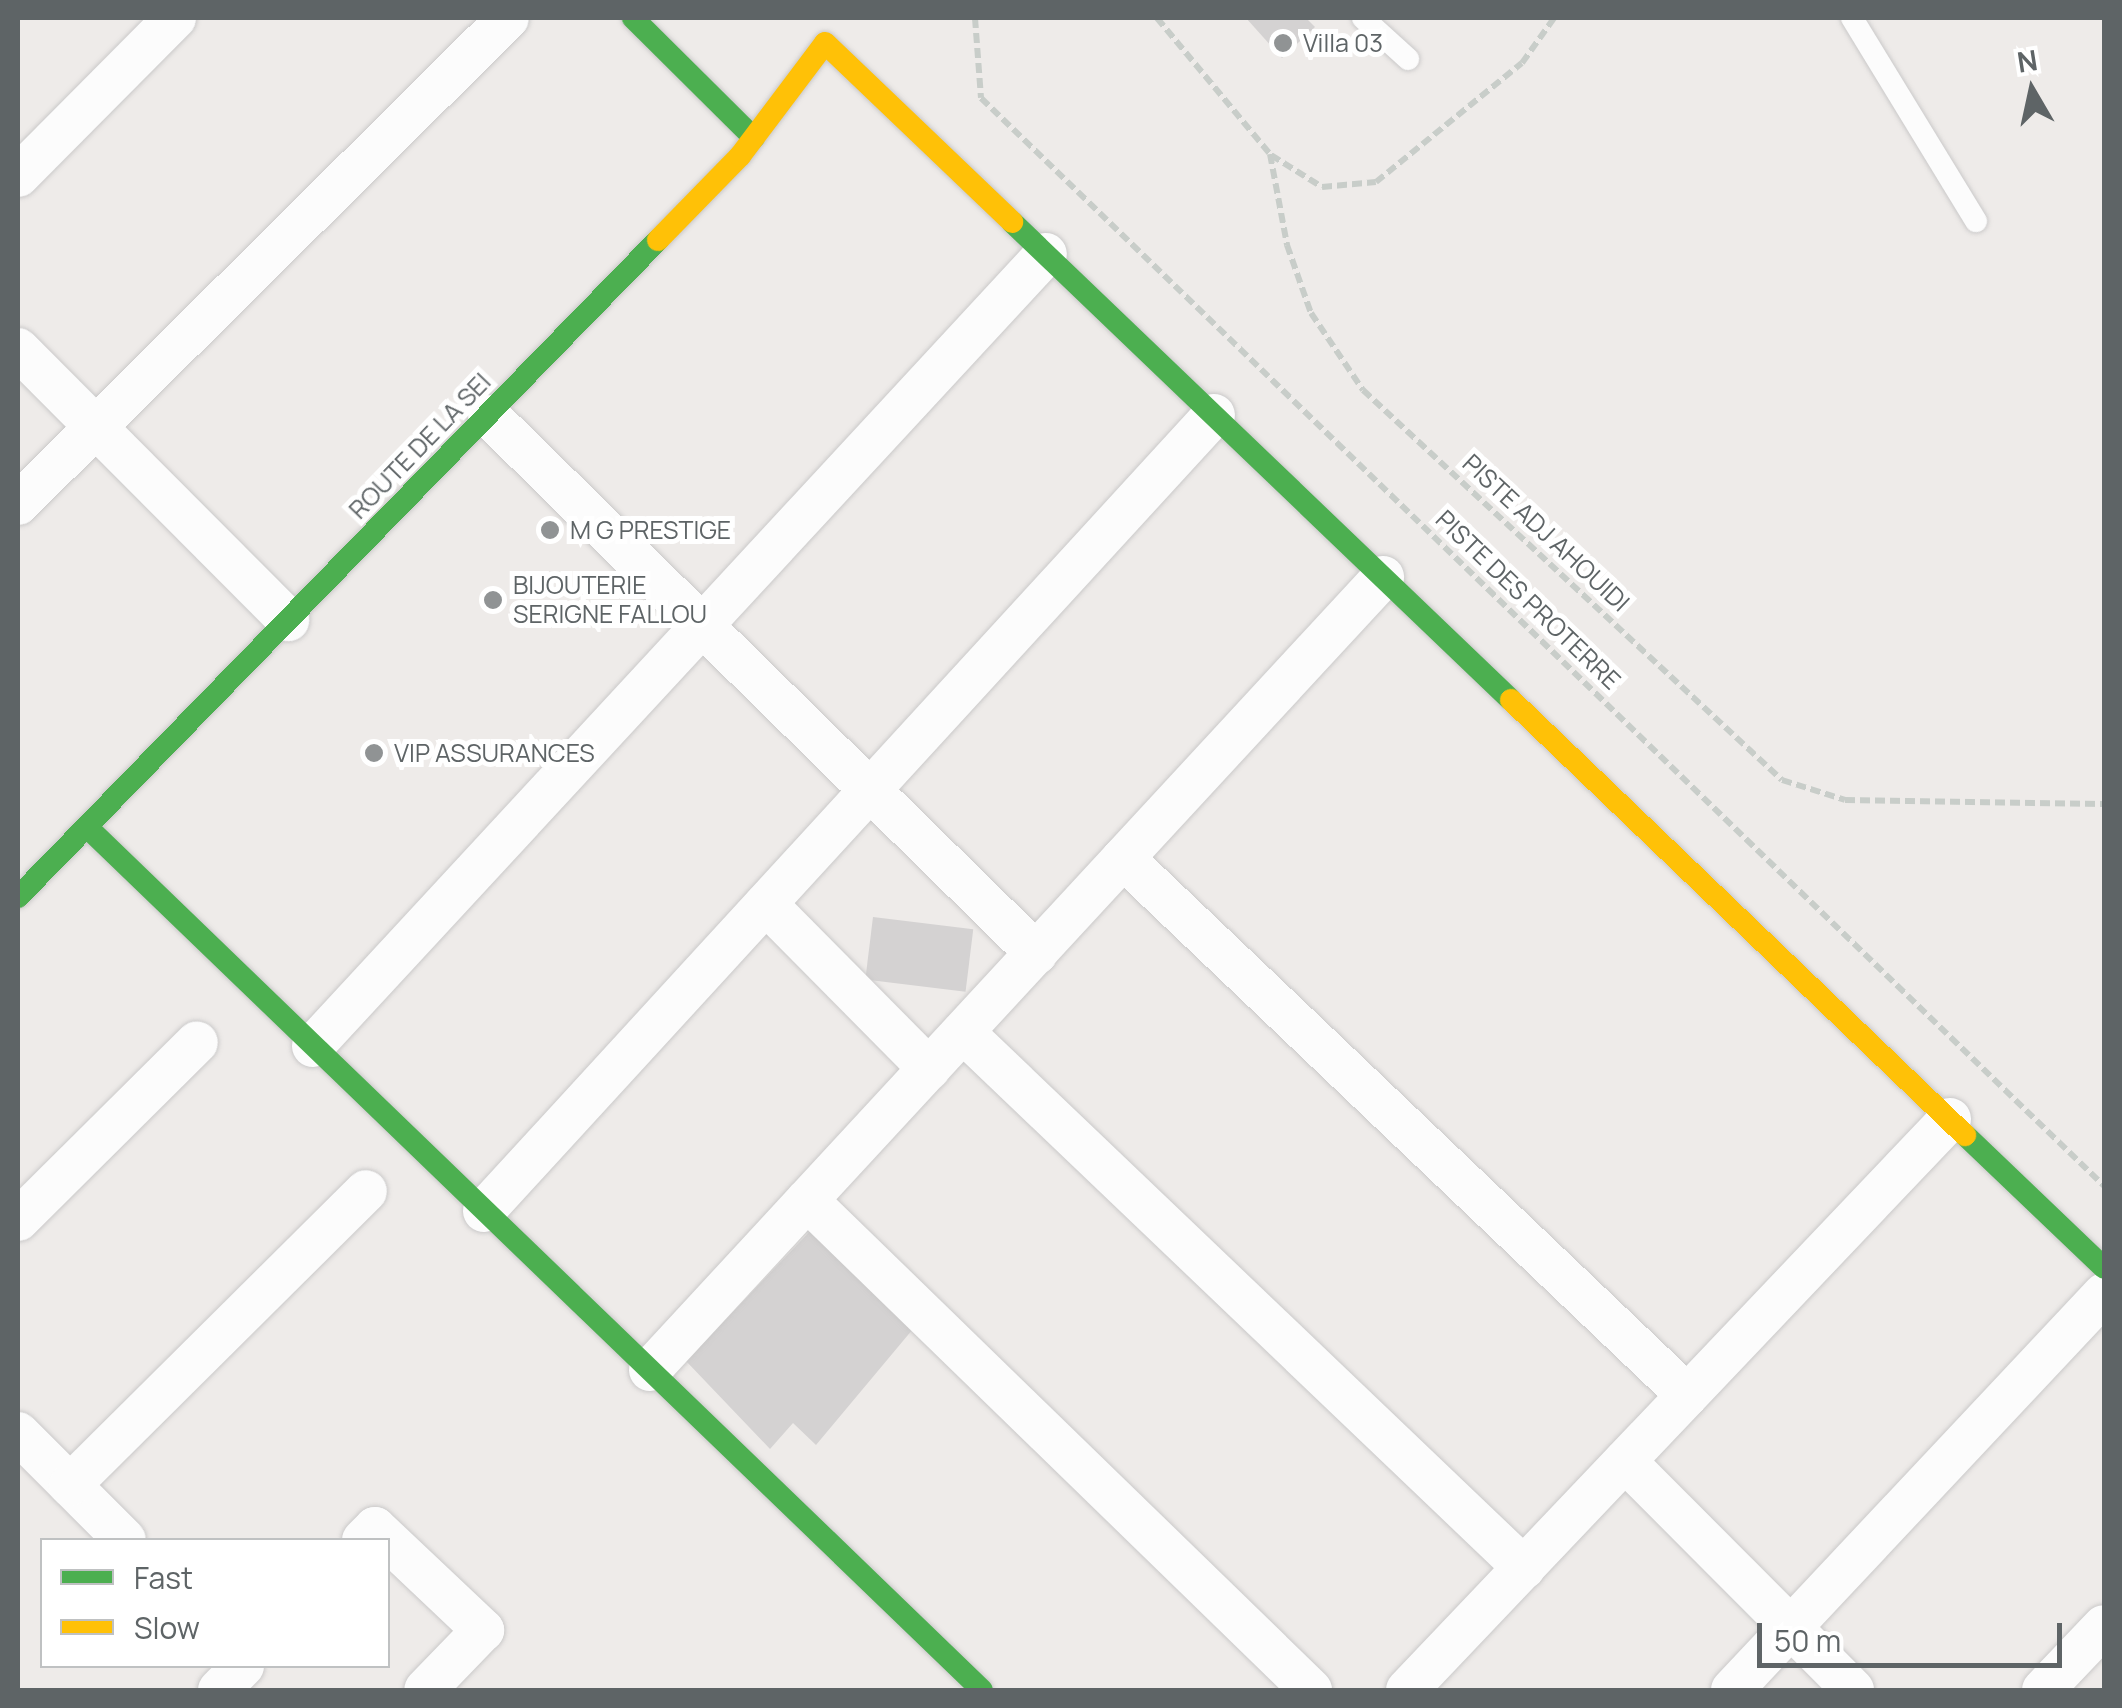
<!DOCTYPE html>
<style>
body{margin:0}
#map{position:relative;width:2122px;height:1708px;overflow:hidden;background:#eeebe9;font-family:Manrope,sans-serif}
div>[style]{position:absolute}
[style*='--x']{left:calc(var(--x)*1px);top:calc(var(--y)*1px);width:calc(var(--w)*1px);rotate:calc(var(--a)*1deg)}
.building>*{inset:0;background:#d4d2d2;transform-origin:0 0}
.path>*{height:6px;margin-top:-3px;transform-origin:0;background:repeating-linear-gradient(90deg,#c8cdc9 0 10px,transparent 0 15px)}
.roads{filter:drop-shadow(0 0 2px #cac9c9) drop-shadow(0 0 2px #cac9c9)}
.lane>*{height:22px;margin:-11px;padding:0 11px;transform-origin:11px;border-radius:11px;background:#fcfcfc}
.street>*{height:42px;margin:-21px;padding:0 21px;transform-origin:21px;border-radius:21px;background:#fcfcfc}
.fast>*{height:22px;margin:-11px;padding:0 11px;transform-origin:11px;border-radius:11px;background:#4caf50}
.slow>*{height:22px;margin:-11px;padding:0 11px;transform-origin:11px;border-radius:11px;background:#ffc107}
.dots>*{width:28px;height:28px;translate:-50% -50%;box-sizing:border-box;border:5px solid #fff;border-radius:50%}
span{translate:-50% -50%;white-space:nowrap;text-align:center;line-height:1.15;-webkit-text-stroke:10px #fff;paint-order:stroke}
.poi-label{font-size:25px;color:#5e6466}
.left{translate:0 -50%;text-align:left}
.street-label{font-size:25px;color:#5e6466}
.frame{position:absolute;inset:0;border:20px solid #5e6466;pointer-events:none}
.legend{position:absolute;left:40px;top:1538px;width:350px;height:130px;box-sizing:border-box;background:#fff;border:2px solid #bfc1c2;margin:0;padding:12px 18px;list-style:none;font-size:30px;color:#5e6466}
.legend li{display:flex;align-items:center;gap:20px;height:50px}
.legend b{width:50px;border:2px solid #bfc1c2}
.north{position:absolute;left:1982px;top:40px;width:100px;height:100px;-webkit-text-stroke:8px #fff;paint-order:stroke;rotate:351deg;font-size:28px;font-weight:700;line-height:40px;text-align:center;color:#5e6466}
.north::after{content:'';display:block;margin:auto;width:35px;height:45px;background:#5e6466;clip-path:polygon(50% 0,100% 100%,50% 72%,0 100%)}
.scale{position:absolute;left:1757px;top:1623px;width:305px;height:45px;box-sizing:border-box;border:5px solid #5e6466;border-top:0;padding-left:12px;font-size:30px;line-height:35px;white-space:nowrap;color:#5e6466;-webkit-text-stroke:8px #fff;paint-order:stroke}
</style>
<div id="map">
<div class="building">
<div style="clip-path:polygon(1246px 18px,1306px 18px,1315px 27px,1282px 58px)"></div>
<div style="left:873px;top:917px;width:101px;height:63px;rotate:7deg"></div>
<div style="clip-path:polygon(816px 1225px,918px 1323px,816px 1445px,793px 1423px,770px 1449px,686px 1361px)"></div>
</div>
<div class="path">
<div style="--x:975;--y:18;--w:80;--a:85.7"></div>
<div style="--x:981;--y:98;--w:1564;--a:44.09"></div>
<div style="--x:1157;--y:18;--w:177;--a:50.3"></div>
<div style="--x:1270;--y:154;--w:93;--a:79.4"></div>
<div style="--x:1287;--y:245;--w:72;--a:70.6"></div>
<div style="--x:1311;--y:313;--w:93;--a:56"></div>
<div style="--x:1363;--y:390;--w:572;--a:42.95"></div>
<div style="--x:1782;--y:780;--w:66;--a:17.6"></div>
<div style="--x:1845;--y:800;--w:259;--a:0.9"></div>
<div style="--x:1271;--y:155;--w:60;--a:32.1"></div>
<div style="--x:1322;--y:187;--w:54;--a:-5.3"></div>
<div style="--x:1376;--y:182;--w:188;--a:-39.2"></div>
<div style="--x:1522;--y:63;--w:55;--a:-54.6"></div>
</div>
<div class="roads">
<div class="lane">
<div style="--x:1363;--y:18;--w:61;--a:42.3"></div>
<div style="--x:1852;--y:18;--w:238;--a:58.6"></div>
</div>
<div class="street">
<div style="--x:18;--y:176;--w:223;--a:-45.2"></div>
<div style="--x:18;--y:349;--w:383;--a:45.1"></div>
<div style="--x:489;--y:416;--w:767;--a:44.47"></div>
<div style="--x:18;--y:504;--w:690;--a:-44.77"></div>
<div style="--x:1123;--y:858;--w:779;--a:43.6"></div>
<div style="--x:766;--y:904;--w:232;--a:45.3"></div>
<div style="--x:963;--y:1032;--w:776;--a:43.69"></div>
<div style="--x:313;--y:1046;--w:1079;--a:-47.22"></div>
<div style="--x:807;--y:1200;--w:703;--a:44.19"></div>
<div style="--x:484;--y:1211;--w:1080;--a:-47.48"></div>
<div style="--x:18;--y:1220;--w:252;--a:-44.8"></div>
<div style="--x:650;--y:1370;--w:1080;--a:-47.25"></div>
<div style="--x:18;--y:1433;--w:151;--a:45"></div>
<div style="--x:1625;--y:1461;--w:323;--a:45.1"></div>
<div style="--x:70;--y:1485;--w:417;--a:-44.8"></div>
<div style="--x:363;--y:1540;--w:17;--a:-45"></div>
<div style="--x:375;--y:1528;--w:149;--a:43.4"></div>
<div style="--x:483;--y:1630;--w:83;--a:134"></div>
<div style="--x:219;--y:1690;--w:34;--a:-45"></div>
<div style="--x:1407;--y:1690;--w:788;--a:-46.44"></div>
<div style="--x:1732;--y:1690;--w:543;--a:-46.79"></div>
<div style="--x:2043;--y:1690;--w:88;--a:-46.4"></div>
</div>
<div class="fast">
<div style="--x:633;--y:18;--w:170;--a:44.8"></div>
<div style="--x:1012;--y:222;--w:691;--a:43.77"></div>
<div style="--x:87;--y:827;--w:1243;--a:43.96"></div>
<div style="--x:18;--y:897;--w:917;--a:-45.75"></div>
<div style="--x:1965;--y:1135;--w:192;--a:43.7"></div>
</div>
<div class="slow">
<div style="--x:658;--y:240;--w:117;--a:-45.7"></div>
<div style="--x:740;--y:156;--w:141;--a:-53"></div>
<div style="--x:825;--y:43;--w:259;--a:43.7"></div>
<div style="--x:1511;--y:700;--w:629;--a:43.78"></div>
</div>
</div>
<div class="dots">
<div style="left:1283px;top:43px;background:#909394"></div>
<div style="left:550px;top:530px;background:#909394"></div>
<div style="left:493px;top:600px;background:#909394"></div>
<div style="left:374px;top:753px;background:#909394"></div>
</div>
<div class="poi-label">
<span class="left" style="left:1303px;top:43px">Villa 03</span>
<span class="left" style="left:570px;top:530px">M G PRESTIGE</span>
<span class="left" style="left:513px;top:600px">BIJOUTERIE<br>SERIGNE FALLOU</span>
<span class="left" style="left:394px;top:753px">VIP ASSURANCES</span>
</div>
<div class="street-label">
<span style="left:420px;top:446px;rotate:-46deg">ROUTE DE LA SEI</span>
<span style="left:1546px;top:533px;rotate:43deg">PISTE ADJ AHOUIDI</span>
<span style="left:1528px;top:600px;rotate:44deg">PISTE DES PROTERRE</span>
</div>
<div class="frame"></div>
<ul class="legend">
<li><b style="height:12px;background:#4caf50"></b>Fast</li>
<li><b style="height:12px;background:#ffc107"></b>Slow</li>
</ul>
<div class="north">N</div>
<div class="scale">50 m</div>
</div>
